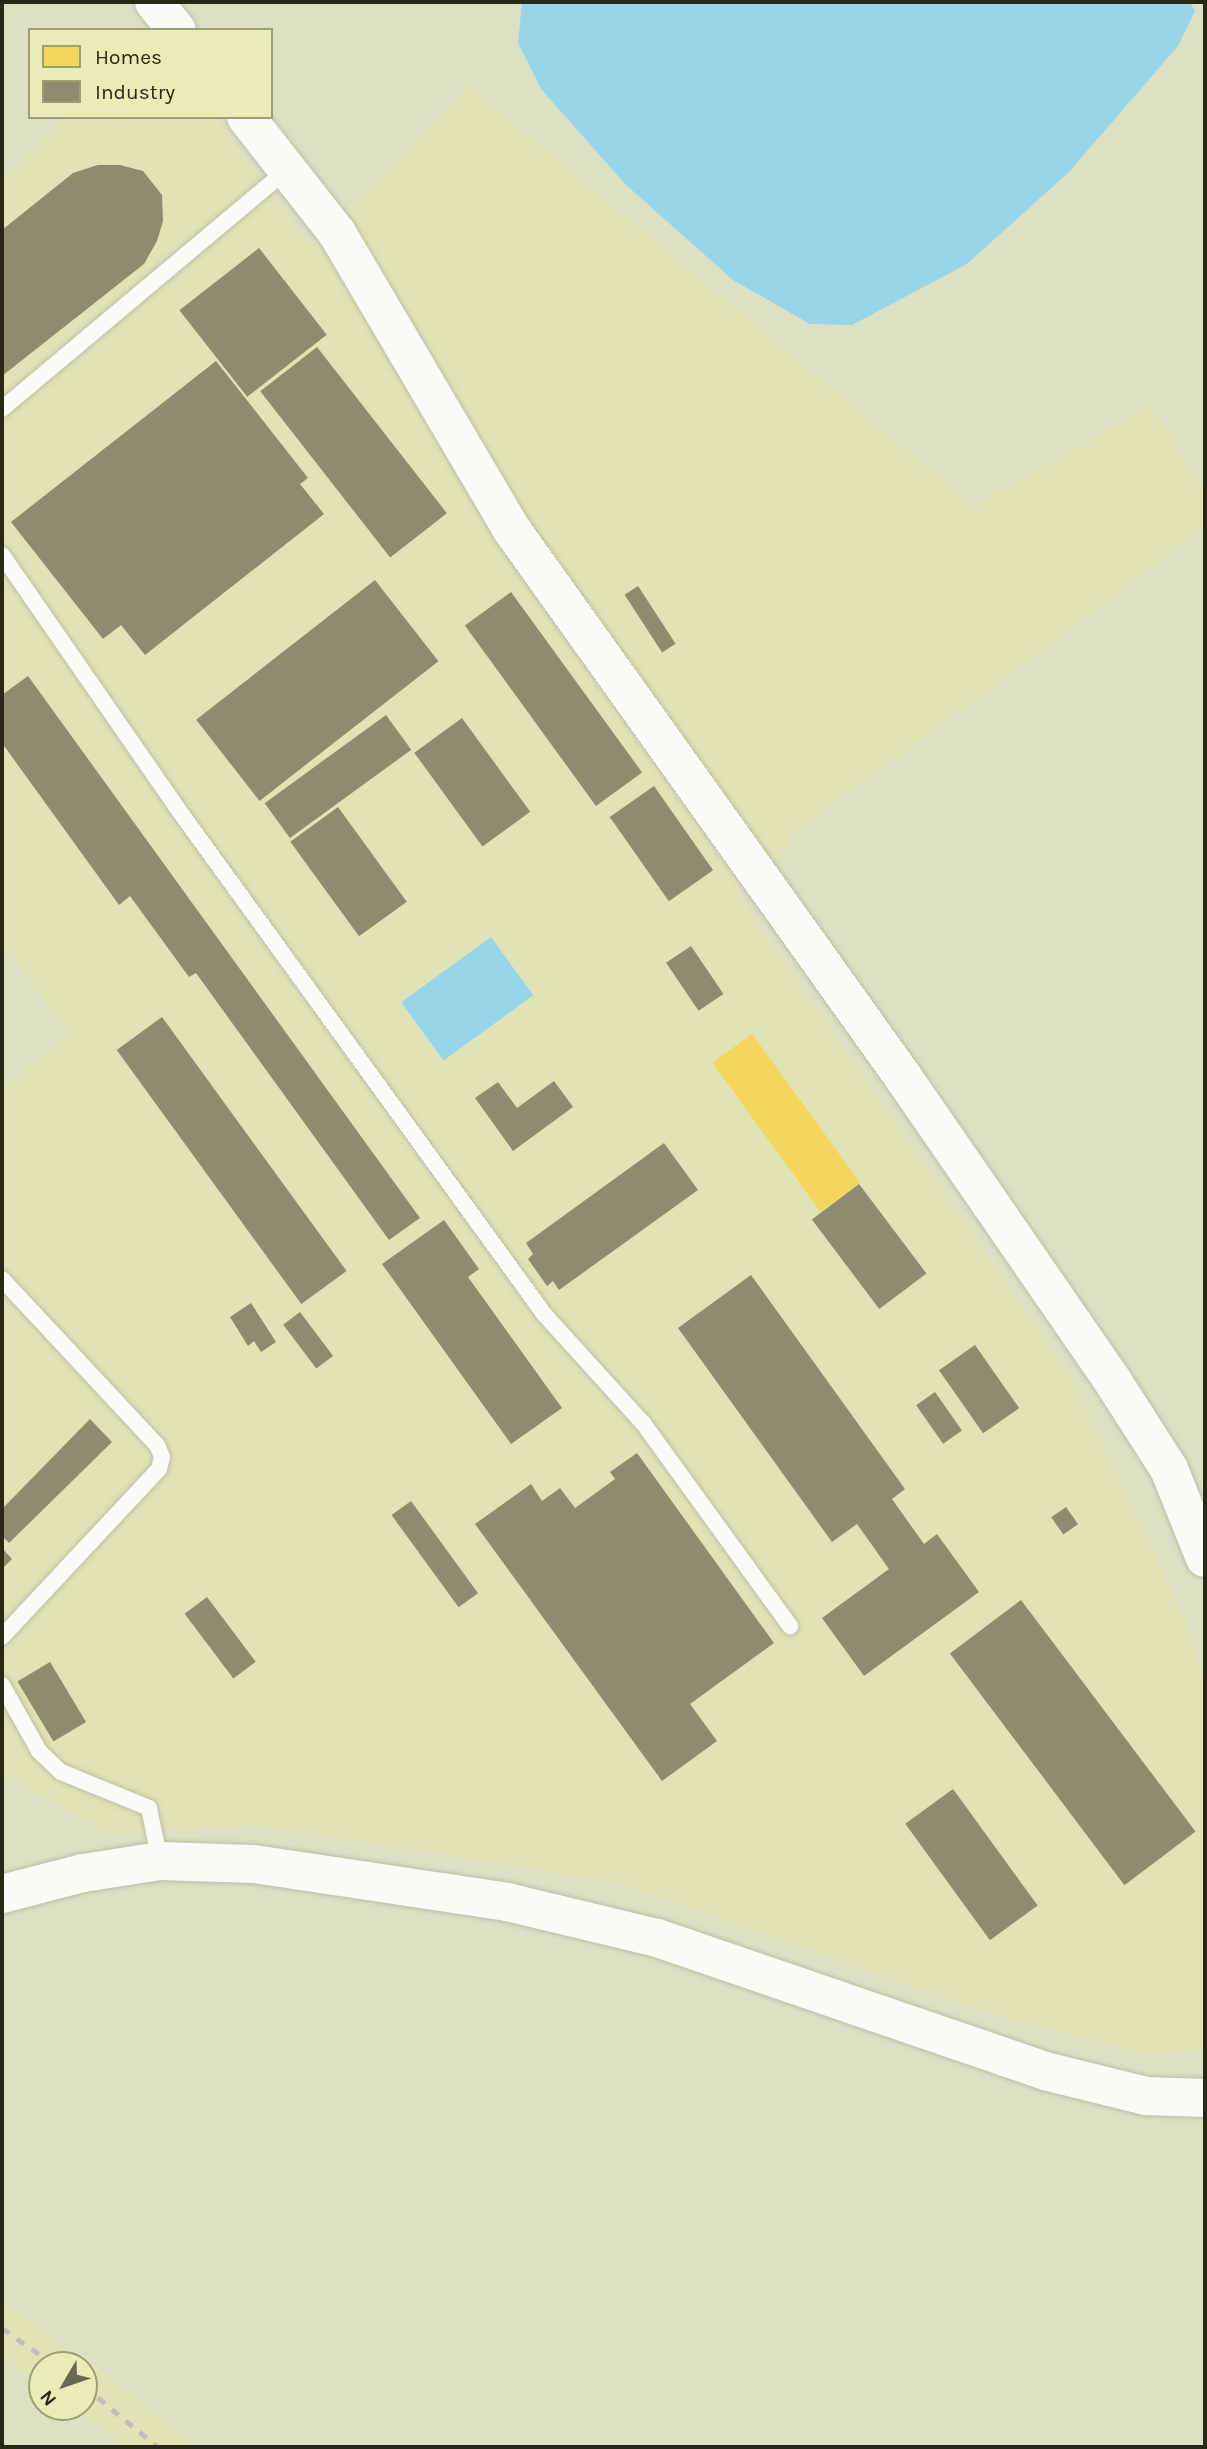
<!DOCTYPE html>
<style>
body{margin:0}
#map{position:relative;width:1207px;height:2449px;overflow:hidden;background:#dee0c4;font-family:Karla,sans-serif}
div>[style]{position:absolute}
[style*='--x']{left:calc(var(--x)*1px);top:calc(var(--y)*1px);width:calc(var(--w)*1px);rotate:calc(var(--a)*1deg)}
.built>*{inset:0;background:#e0e3b5}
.water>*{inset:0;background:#97d5eb;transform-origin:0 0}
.homes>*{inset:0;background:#f6d55c;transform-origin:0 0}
.industry>*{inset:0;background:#8c8c6e;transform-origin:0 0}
.roads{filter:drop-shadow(0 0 2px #bcbea7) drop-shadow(0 0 2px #bcbea7)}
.lane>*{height:16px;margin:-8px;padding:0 8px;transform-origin:8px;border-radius:8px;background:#fafaf6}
.secondary>*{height:38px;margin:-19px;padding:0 19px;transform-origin:19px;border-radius:19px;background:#fafaf6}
.rail>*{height:5px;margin-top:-2.5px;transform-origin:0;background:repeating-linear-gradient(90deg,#bebfb7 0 9px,transparent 0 18px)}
span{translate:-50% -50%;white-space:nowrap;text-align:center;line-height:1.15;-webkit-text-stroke:7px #e8edb7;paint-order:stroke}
.frame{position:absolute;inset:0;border:4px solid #272914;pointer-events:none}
.legend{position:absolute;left:28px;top:28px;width:245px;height:91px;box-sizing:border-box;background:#e8edb7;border:2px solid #9b9f76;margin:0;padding:9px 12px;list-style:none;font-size:21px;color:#272914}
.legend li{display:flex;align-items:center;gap:14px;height:35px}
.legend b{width:35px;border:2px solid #9b9f76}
.north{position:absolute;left:28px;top:2351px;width:70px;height:70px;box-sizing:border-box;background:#e8edb7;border:2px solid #9b9f76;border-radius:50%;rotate:231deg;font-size:19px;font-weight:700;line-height:28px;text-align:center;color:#272914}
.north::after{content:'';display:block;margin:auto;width:24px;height:32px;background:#676952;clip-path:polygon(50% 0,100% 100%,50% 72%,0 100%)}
</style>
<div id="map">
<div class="built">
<div style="clip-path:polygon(469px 86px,974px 506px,1152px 405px,1205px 493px,1205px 526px,1063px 636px,787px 837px,791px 847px,736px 891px,1070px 1375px,1192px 1635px,1205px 1688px,1205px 2049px,1146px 2054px,987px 2012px,623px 1884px,260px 1825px,113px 1834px,2px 1775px,2px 1088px,68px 1033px,2px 943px,2px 180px,66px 117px,216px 117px,311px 246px)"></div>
<div style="clip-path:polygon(2px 2302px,111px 2377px,194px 2447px,122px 2447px,74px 2407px,84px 2407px,84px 2365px,42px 2365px,42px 2385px,2px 2356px)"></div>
</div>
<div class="water">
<div style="clip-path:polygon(522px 2px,1190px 2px,1195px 11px,1178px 46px,1068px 173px,967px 264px,852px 325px,810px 324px,733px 280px,625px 184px,541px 89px,518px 43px)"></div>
<div style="left:491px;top:937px;width:72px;height:111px;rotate:54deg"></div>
</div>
<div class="homes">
<div style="left:752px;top:1034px;width:184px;height:49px;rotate:54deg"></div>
</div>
<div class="industry">
<div style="clip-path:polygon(98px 165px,120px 165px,143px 171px,162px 195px,163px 221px,157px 241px,144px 264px,2px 376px,2px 230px,73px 173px)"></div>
<div style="left:259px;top:248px;width:110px;height:101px;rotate:52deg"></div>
<div style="left:317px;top:347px;width:211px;height:72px;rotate:52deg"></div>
<div style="clip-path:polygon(216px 361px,308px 478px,300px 484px,324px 514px,145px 655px,121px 625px,103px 639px,11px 522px)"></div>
<div style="left:375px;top:580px;width:103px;height:227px;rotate:52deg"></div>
<div style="left:638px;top:586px;width:69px;height:16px;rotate:57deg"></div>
<div style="left:511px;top:592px;width:223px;height:57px;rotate:54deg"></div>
<div style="clip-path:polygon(28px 676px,420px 1218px,389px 1240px,196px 973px,189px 977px,130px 896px,119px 905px,2px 743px,2px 695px)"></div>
<div style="left:386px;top:715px;width:43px;height:150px;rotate:54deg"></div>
<div style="left:462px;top:718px;width:116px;height:59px;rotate:54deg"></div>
<div style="left:654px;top:786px;width:103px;height:54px;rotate:55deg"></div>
<div style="left:338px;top:807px;width:117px;height:59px;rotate:54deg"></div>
<div style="left:691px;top:946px;width:58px;height:30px;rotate:56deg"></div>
<div style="left:162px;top:1017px;width:314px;height:56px;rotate:54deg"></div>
<div style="clip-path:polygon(554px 1081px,573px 1107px,513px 1151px,475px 1098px,498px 1082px,517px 1108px)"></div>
<div style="clip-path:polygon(664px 1143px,698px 1190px,559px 1290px,553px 1281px,547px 1286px,528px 1259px,533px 1254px,526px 1243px)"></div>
<div style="left:859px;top:1184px;width:112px;height:59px;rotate:53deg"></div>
<div style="clip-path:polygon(444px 1220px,479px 1269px,468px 1277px,562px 1408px,511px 1444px,382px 1264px)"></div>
<div style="clip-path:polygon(751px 1275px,905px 1489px,892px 1499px,924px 1544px,937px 1534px,979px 1592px,864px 1676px,822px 1618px,889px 1569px,857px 1524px,832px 1542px,678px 1328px)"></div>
<div style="clip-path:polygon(251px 1303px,276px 1342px,261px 1352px,254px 1341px,248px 1346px,230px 1317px)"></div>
<div style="left:300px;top:1312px;width:55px;height:21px;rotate:53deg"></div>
<div style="left:975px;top:1345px;width:77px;height:44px;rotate:55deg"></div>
<div style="left:935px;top:1392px;width:47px;height:23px;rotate:55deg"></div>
<div style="clip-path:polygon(90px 1419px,112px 1442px,9px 1543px,2px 1536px,2px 1509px)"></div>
<div style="clip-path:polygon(637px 1453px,774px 1643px,690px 1704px,717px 1741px,662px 1781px,475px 1524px,531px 1484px,542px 1501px,560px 1488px,575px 1508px,615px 1479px,610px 1472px)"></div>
<div style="left:411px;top:1501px;width:114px;height:24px;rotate:54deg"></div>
<div style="left:1066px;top:1507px;width:21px;height:18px;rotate:55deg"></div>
<div style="clip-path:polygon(2px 1548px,12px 1559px,2px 1569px)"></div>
<div style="left:207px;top:1597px;width:81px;height:28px;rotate:53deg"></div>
<div style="left:1021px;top:1600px;width:290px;height:89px;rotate:53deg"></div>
<div style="left:50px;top:1662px;width:70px;height:38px;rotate:59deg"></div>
<div style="left:953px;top:1789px;width:144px;height:59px;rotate:54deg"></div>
</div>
<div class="roads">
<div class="lane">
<div style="--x:2;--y:409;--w:372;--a:-40"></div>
<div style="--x:2;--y:555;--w:313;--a:55.3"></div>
<div style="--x:180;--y:812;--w:620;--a:54.05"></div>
<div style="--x:544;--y:1314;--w:147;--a:47.8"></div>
<div style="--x:643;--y:1423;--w:251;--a:54.1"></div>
<div style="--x:2;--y:1279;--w:227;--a:47"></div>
<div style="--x:157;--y:1445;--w:13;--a:67"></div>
<div style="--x:162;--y:1457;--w:12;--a:104"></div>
<div style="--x:159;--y:1469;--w:230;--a:133.1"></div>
<div style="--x:2;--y:1685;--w:76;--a:60.7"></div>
<div style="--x:39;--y:1751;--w:30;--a:44"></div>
<div style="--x:61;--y:1772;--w:95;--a:22.2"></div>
<div style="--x:149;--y:1808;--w:54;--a:78.3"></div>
</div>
<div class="secondary">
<div style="--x:154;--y:2;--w:36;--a:51"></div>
<div style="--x:246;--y:117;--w:147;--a:51.9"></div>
<div style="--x:337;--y:233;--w:345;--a:59.5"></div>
<div style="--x:512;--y:530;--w:672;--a:54.44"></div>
<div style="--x:903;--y:1077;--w:368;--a:55.4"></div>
<div style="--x:1112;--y:1380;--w:106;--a:57.4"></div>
<div style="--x:1169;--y:1469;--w:96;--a:68"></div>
<div style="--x:2;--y:1894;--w:84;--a:-14.5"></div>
<div style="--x:83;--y:1873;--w:78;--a:-8.9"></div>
<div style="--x:160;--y:1861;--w:94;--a:1.8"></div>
<div style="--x:254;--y:1864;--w:256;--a:8.5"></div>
<div style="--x:507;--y:1902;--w:154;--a:13.5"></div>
<div style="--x:657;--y:1938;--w:414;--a:18.9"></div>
<div style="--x:1049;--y:2072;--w:100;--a:13.9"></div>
<div style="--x:1146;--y:2096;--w:59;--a:1.9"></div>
</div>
</div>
<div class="rail">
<div style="--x:2;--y:2328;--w:65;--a:34.9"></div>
<div style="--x:84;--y:2386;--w:96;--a:39.5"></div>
</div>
<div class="frame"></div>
<ul class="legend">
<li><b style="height:19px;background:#f6d55c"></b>Homes</li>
<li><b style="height:19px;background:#8c8c6e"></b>Industry</li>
</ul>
<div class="north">N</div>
</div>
